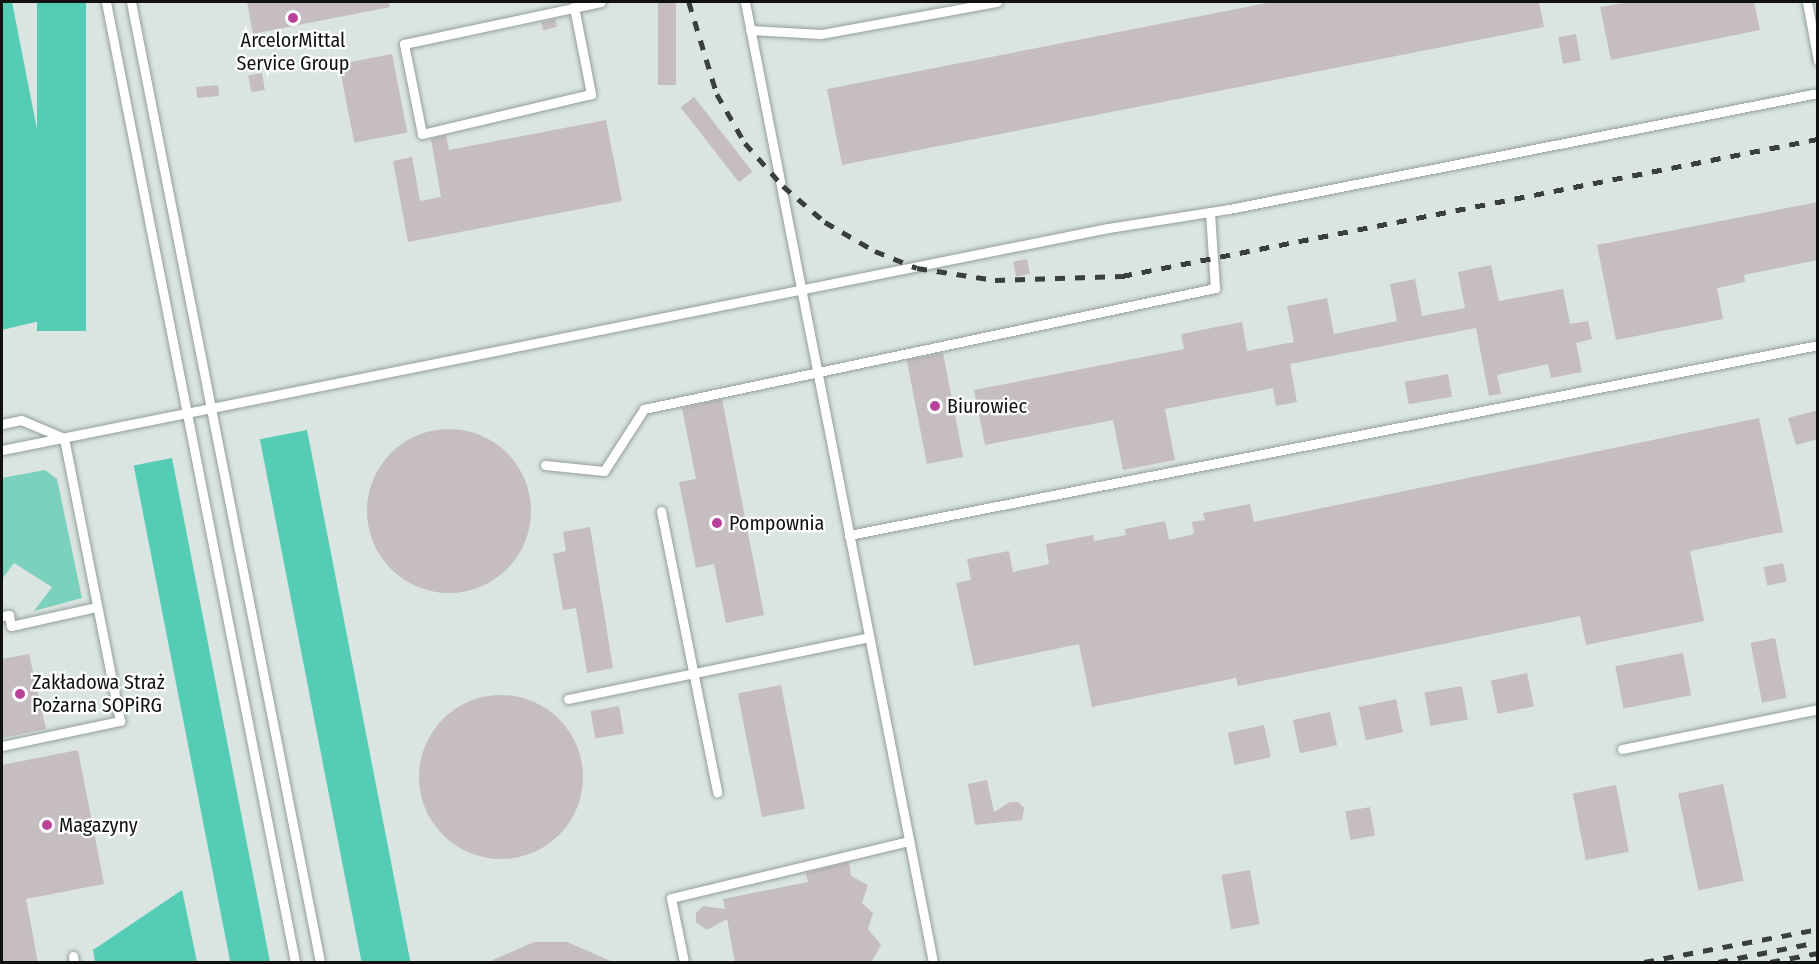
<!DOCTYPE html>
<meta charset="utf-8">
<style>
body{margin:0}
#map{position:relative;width:1819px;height:964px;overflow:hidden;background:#dae5e2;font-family:"Fira Sans Condensed",sans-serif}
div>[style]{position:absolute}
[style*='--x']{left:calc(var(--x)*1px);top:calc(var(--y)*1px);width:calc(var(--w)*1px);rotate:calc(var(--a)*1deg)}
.green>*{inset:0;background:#7cd0be}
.forest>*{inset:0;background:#54ccb6;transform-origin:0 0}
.building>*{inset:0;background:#c5bdc2;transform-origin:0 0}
.round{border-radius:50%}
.roads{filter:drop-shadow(0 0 2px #949e9b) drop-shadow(0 0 2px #949e9b)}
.service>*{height:9px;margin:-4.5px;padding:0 4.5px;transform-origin:4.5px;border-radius:4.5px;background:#fff}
.rail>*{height:4.5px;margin-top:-2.25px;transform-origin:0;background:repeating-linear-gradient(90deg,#3a3f3d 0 10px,transparent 0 20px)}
.dots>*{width:16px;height:16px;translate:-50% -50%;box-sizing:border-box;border:3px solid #fff;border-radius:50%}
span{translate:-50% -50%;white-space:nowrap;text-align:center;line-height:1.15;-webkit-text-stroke:4.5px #fff;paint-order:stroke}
.poi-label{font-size:20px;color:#0f1211}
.left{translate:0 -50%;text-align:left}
.frame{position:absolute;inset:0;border:3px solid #0f1211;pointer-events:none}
</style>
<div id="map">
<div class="green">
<div style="clip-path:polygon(45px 470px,57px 479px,82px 598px,34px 611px,52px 587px,14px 563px,2px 579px,2px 478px)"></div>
</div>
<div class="forest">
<div style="clip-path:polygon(2px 2px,12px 2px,73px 313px,2px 330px)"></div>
<div style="left:37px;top:2px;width:49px;height:329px"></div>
<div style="left:307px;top:430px;width:542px;height:48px;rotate:79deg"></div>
<div style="left:172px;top:458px;width:514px;height:39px;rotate:79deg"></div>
<div style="clip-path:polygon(182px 890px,197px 962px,95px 962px,93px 950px)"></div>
</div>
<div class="building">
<div style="clip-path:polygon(247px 2px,389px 2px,390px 7px,253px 34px)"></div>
<div style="left:658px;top:2px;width:18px;height:83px"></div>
<div style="clip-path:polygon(1272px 2px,1539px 2px,1544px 27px,842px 165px,827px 89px)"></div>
<div style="clip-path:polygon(1629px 2px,1754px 2px,1760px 30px,1611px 60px,1600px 7px)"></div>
<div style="left:555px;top:19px;width:8px;height:14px;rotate:76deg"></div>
<div style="left:1576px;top:34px;width:27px;height:18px;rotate:80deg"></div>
<div style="left:392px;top:54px;width:80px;height:54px;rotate:79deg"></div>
<div style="left:262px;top:73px;width:17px;height:14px;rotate:80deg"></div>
<div style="left:218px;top:85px;width:11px;height:22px;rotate:85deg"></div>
<div style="left:694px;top:97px;width:95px;height:17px;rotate:52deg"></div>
<div style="clip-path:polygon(606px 120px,622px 201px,408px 242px,393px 161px,412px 157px,420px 201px,441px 197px,431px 139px,446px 135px,449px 150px)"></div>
<div style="clip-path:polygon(1818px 202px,1818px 260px,1744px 275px,1745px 282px,1717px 288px,1723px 319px,1616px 340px,1597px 245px)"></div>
<div style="left:1027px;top:259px;width:15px;height:14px;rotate:79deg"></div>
<div style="clip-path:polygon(1491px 265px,1499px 301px,1563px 289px,1570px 324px,1588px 321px,1592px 339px,1576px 343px,1582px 372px,1551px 378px,1548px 364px,1497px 375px,1501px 394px,1489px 396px,1476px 328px,1290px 364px,1297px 402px,1276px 406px,1273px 388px,1165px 409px,1175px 460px,1123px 470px,1113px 420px,985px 445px,974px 390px,1184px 349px,1181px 334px,1242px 322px,1247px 351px,1294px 342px,1287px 306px,1327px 298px,1334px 334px,1397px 321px,1390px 284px,1415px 279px,1422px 316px,1465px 308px,1458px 272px)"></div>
<div style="left:943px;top:353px;width:106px;height:37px;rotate:79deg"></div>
<div style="left:1448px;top:374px;width:23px;height:44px;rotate:80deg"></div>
<div style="clip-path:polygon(722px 399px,764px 615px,726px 623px,714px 564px,696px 568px,679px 482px,696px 479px,682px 408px)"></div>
<div style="clip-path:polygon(1818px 410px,1818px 439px,1796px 445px,1788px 418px)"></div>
<div style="clip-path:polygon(1759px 418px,1783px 532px,1690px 551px,1704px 621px,1586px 645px,1580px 616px,1238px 686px,1236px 678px,1092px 707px,1079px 644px,974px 666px,956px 583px,971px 580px,967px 559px,1009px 551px,1013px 572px,1049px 564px,1046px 544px,1093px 535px,1094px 541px,1126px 535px,1125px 529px,1165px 521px,1169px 540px,1194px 534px,1192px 522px,1205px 520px,1203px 513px,1250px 504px,1254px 522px)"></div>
<div class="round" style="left:367px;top:429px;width:164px;height:164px"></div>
<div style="clip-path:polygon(590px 527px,613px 668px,587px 673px,576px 608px,563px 610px,553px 554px,566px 551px,563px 532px)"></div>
<div style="left:1783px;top:563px;width:19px;height:20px;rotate:78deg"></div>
<div style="left:1775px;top:638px;width:61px;height:25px;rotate:79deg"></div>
<div style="left:1683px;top:653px;width:43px;height:69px;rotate:79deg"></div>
<div style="clip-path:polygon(29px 654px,46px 729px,2px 738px,2px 659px)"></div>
<div style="left:1527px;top:673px;width:34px;height:37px;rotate:78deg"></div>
<div style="left:781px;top:685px;width:126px;height:44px;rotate:79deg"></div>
<div style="left:1462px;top:686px;width:34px;height:38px;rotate:80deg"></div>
<div class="round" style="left:419px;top:695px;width:164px;height:164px"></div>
<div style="left:1396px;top:699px;width:34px;height:38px;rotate:78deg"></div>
<div style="left:619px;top:706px;width:28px;height:29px;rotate:80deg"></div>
<div style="left:1330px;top:712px;width:34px;height:38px;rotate:78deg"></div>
<div style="left:1264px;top:725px;width:33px;height:37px;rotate:78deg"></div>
<div style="clip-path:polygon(78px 750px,104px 884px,26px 899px,38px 963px,2px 963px,2px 765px)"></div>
<div style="clip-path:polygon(987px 780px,994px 812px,1010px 802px,1018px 802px,1024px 808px,1022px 820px,975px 825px,968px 784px)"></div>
<div style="left:1723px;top:784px;width:99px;height:46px;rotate:78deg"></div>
<div style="left:1616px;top:785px;width:68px;height:44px;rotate:79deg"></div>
<div style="left:1370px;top:807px;width:29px;height:25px;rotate:80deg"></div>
<div style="clip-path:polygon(849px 862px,851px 876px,868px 885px,862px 903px,873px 913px,868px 929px,881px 945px,871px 963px,735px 963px,727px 919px,707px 930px,696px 922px,696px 913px,703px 906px,725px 909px,723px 899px,808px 882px,806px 873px)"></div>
<div style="left:1250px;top:870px;width:55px;height:29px;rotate:80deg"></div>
<div style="clip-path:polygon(534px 942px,567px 942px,615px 963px,486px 963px)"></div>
</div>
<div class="roads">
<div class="service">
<div style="--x:106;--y:2;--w:978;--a:78.86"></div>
<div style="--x:131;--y:2;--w:978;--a:78.86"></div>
<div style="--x:745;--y:2;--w:978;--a:78.92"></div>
<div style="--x:1807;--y:2;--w:60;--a:79.4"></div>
<div style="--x:574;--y:7;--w:89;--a:78.9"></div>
<div style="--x:591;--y:94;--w:174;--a:166.7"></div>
<div style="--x:422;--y:134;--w:92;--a:-101.3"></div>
<div style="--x:404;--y:44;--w:201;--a:-12"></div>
<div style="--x:750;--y:30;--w:71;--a:3.2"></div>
<div style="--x:821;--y:34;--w:179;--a:-10.3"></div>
<div style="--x:2;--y:424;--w:19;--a:-12"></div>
<div style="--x:21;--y:420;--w:47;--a:22.7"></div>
<div style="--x:2;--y:450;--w:1128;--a:-11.35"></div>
<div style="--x:1108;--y:228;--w:122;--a:-8.9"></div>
<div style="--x:1229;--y:209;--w:600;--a:-11.14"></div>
<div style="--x:545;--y:465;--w:59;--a:5.8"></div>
<div style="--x:604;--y:471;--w:74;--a:-57.2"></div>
<div style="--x:644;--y:409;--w:584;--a:-11.96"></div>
<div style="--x:1215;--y:288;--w:76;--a:-93.8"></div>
<div style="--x:661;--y:511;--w:287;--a:78.7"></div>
<div style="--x:849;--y:535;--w:987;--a:-11.09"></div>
<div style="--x:2;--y:616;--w:7;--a:-8"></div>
<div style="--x:9;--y:615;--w:11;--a:80"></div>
<div style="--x:11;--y:626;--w:88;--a:-12.5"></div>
<div style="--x:568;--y:699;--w:307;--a:-11.6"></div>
<div style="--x:2;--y:746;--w:121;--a:-12"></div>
<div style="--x:120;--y:721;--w:288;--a:-101.2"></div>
<div style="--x:1622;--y:749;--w:200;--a:-11.5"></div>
<div style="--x:73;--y:956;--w:6;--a:81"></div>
<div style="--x:684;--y:962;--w:65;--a:-101.5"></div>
<div style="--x:671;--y:898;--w:245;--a:-13.5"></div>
</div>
</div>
<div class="rail">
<div style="--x:689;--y:2;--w:96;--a:73.1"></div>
<div style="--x:717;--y:94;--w:56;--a:60.3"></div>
<div style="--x:745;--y:143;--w:57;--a:48.5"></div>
<div style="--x:783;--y:186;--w:55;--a:40.6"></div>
<div style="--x:825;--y:222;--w:58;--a:30.1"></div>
<div style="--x:875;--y:251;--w:45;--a:22"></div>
<div style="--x:917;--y:268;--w:79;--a:8.7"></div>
<div style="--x:995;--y:280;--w:127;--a:-1.8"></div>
<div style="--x:1122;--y:276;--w:709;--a:-11.14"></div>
<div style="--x:1644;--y:962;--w:177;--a:-10.7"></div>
<div style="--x:1718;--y:962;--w:102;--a:-11.3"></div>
<div style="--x:1770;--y:962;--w:49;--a:-10.6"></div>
</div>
<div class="dots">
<div style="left:293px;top:18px;background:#b9439a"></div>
<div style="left:935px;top:406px;background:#b9439a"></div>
<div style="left:717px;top:523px;background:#b9439a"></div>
<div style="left:20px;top:694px;background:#b9439a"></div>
<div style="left:47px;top:825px;background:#b9439a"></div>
</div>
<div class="poi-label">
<span style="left:293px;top:52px">ArcelorMittal<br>Service Group</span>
<span class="left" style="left:947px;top:406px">Biurowiec</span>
<span class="left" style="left:729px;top:523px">Pompownia</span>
<span class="left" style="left:32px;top:694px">Zakładowa Straż<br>Pożarna SOPiRG</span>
<span class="left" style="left:59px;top:825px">Magazyny</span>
</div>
<div class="frame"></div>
</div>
